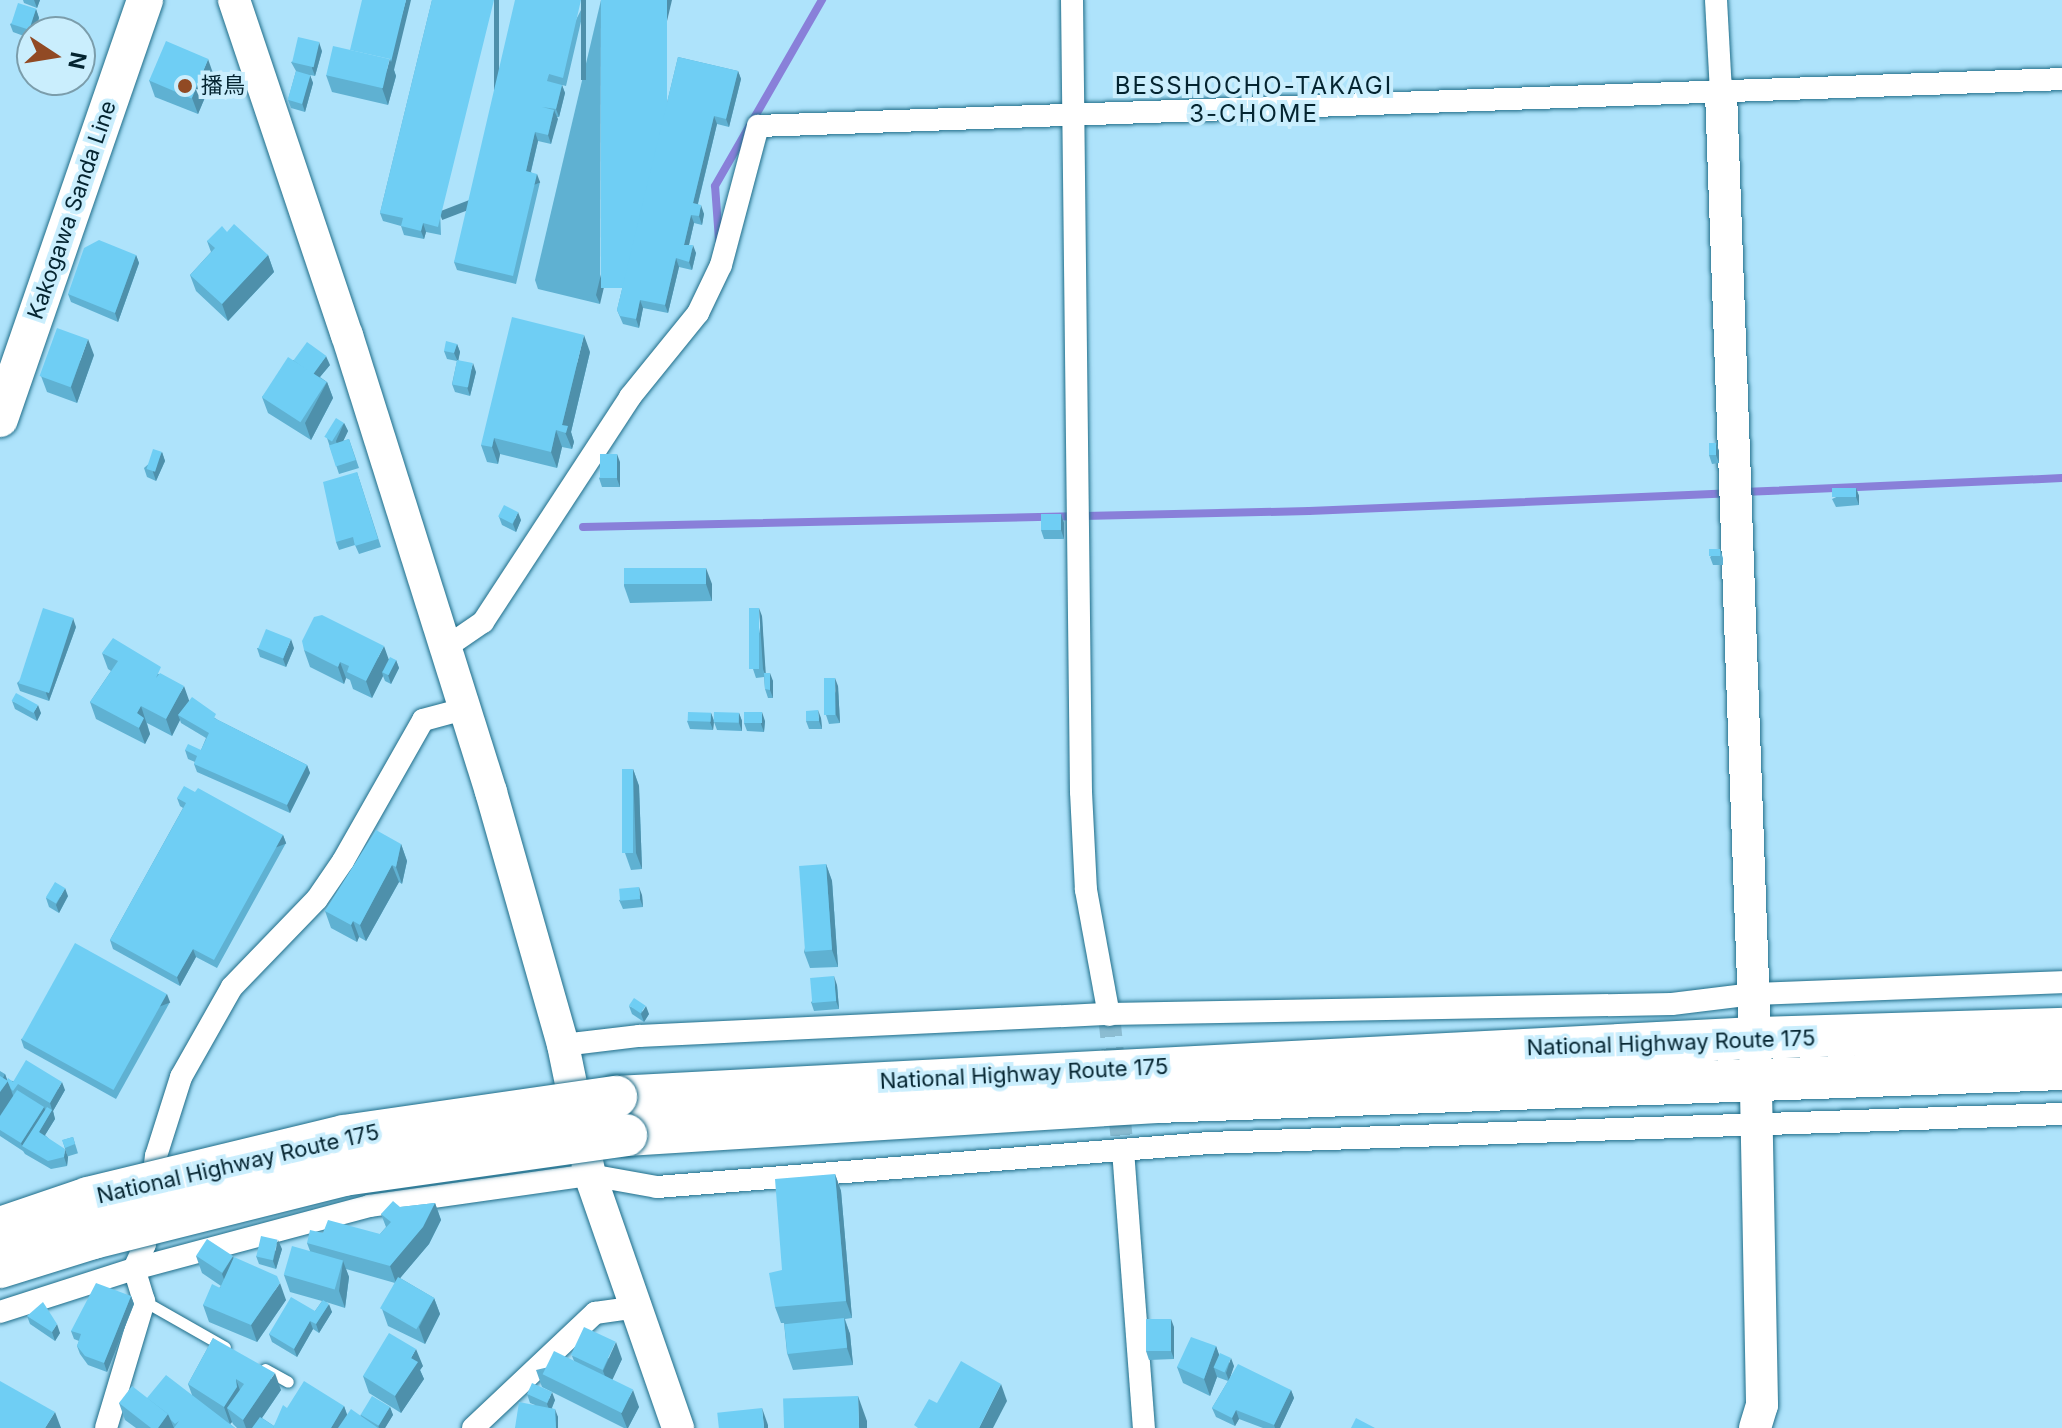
<!DOCTYPE html>
<meta charset="utf-8">
<style>
body{margin:0}
#map{position:relative;width:2062px;height:1428px;overflow:hidden;background:#aee3fb;font-family:Inter,"Noto Sans JP",sans-serif}
div>[style]{position:absolute}
[style*='--x']{left:calc(var(--x)*1px);top:calc(var(--y)*1px);width:calc(var(--w)*1px);rotate:calc(var(--a)*1deg)}
.stream>*{height:8px;margin:-4px;padding:0 4px;transform-origin:4px;border-radius:4px;background:#8980d9}
.street-tunnel>*{height:22px;margin-top:-11px;transform-origin:0;background:repeating-linear-gradient(90deg,#8cbdd2 0 22px,transparent 0 33px)}
.roads{filter:drop-shadow(0 0 2px #1f6d89) drop-shadow(0 0 2px #1f6d89)}
.lane>*{height:11px;margin:-5.5px;padding:0 5.5px;transform-origin:5.5px;border-radius:5.5px;background:#fff}
.street>*{height:22px;margin:-11px;padding:0 11px;transform-origin:11px;border-radius:11px;background:#fff}
.secondary>*{height:32px;margin:-16px;padding:0 16px;transform-origin:16px;border-radius:16px;background:#fff}
.primary>*{height:36px;margin:-18px;padding:0 18px;transform-origin:18px;border-radius:18px;background:#fff}
.highway>*{height:42px;margin:-21px;padding:0 21px;transform-origin:21px;border-radius:21px;background:#fff}
.bridges{filter:drop-shadow(0 0 2px #1f6d89) drop-shadow(0 0 2px #1f6d89)}
.highway-bridge>*{height:42px;margin:-21px;padding:0 21px;transform-origin:21px;border-radius:21px;background:#fff}
.wall>*{inset:0;background:#5fb1d2;transform-origin:0 0}
.shaded-wall>*{inset:0;background:#4e90ab;transform-origin:0 0}
.building>*{inset:0;background:#6fcef4;transform-origin:0 0}
.dots>*{width:22px;height:22px;translate:-50% -50%;box-sizing:border-box;border:4px solid #caeefd;border-radius:50%}
span{translate:-50% -50%;white-space:nowrap;text-align:center;line-height:1.15;-webkit-text-stroke:8px #caeefd;paint-order:stroke}
.poi-label{font-size:22px;color:#042430}
.left{translate:0 -50%;text-align:left}
.street-label{font-size:22px;color:#042430}
.neighbourhood-label{font-size:24px;color:#042430;letter-spacing:2px}
.north{position:absolute;left:16px;top:16px;width:80px;height:80px;box-sizing:border-box;background:#caeefd;border:2px solid #7b9dab;border-radius:50%;rotate:102deg;font-size:22px;font-weight:700;line-height:32px;text-align:center;color:#042430}
.north::after{content:'';display:block;margin:auto;width:28px;height:36px;background:#914a24;clip-path:polygon(50% 0,100% 100%,50% 72%,0 100%)}
</style>
<div id="map">
<div class="stream">
<div style="--x:719;--y:240;--w:54;--a:-94.2"></div>
<div style="--x:715;--y:186;--w:215;--a:-60.1"></div>
<div style="--x:1743;--y:492;--w:319;--a:-2.5"></div>
<div style="--x:583;--y:527;--w:726;--a:-1.26"></div>
<div style="--x:1309;--y:511;--w:421;--a:-2.4"></div>
</div>
<div class="street-tunnel">
<div style="--x:1109;--y:1015;--w:136;--a:84.1"></div>
</div>
<div class="roads">
<div class="lane">
<div style="--x:144;--y:1301;--w:93;--a:29.6"></div>
<div style="--x:265;--y:1369;--w:26;--a:29"></div>
</div>
<div class="street">
<div style="--x:1072;--y:0;--w:792;--a:89.35"></div>
<div style="--x:1081;--y:792;--w:98;--a:87.1"></div>
<div style="--x:1086;--y:890;--w:127;--a:79.6"></div>
<div style="--x:1716;--y:0;--w:92;--a:86.9"></div>
<div style="--x:445;--y:648;--w:46;--a:-34.4"></div>
<div style="--x:483;--y:622;--w:269;--a:-56.8"></div>
<div style="--x:630;--y:397;--w:108;--a:-51"></div>
<div style="--x:698;--y:313;--w:53;--a:-64.4"></div>
<div style="--x:721;--y:265;--w:144;--a:-75.1"></div>
<div style="--x:758;--y:126;--w:1305;--a:-2.06"></div>
<div style="--x:563;--y:1045;--w:77;--a:-6.8"></div>
<div style="--x:639;--y:1036;--w:471;--a:-2.7"></div>
<div style="--x:1109;--y:1014;--w:563;--a:-1.02"></div>
<div style="--x:1672;--y:1004;--w:82;--a:-7"></div>
<div style="--x:1753;--y:994;--w:309;--a:-2.2"></div>
<div style="--x:1123;--y:1150;--w:279;--a:85.7"></div>
<div style="--x:0;--y:1312;--w:141;--a:-17.8"></div>
<div style="--x:134;--y:1269;--w:243;--a:-15"></div>
<div style="--x:369;--y:1206;--w:223;--a:-8"></div>
<div style="--x:590;--y:1175;--w:68;--a:10.2"></div>
<div style="--x:657;--y:1187;--w:554;--a:-4.56"></div>
<div style="--x:1209;--y:1143;--w:853;--a:-1.95"></div>
<div style="--x:106;--y:1428;--w:133;--a:-73.3"></div>
<div style="--x:144;--y:1301;--w:34;--a:-107"></div>
<div style="--x:134;--y:1269;--w:27;--a:-66"></div>
<div style="--x:145;--y:1244;--w:89;--a:-82.9"></div>
<div style="--x:156;--y:1156;--w:83;--a:-72.4"></div>
<div style="--x:181;--y:1077;--w:103;--a:-60.5"></div>
<div style="--x:232;--y:987;--w:122;--a:-46"></div>
<div style="--x:317;--y:899;--w:46;--a:-55.6"></div>
<div style="--x:343;--y:861;--w:162;--a:-60.4"></div>
<div style="--x:423;--y:720;--w:39;--a:-15"></div>
<div style="--x:473;--y:1428;--w:168;--a:-43.3"></div>
<div style="--x:595;--y:1313;--w:42;--a:-8.1"></div>
</div>
<div class="secondary">
<div style="--x:234;--y:0;--w:354;--a:71.4"></div>
<div style="--x:347;--y:335;--w:479;--a:72.5"></div>
<div style="--x:491;--y:792;--w:263;--a:74.1"></div>
<div style="--x:563;--y:1045;--w:133;--a:78.3"></div>
<div style="--x:590;--y:1175;--w:268;--a:70.8"></div>
<div style="--x:1721;--y:92;--w:947;--a:87.94"></div>
<div style="--x:1755;--y:1038;--w:367;--a:88.9"></div>
<div style="--x:1762;--y:1405;--w:24;--a:107"></div>
</div>
<div class="primary">
<div style="--x:0;--y:419;--w:443;--a:-70.9"></div>
</div>
<div class="highway">
<div style="--x:616;--y:1097;--w:1141;--a:-2.97"></div>
<div style="--x:1755;--y:1038;--w:307;--a:-1.7"></div>
<div style="--x:626;--y:1135;--w:532;--a:-3.56"></div>
<div style="--x:1157;--y:1102;--w:906;--a:-2.09"></div>
</div>
</div>
<div class="bridges">
<div class="highway-bridge">
<div style="--x:0;--y:1228;--w:93;--a:-18.8"></div>
<div style="--x:88;--y:1198;--w:263;--a:-13.6"></div>
<div style="--x:344;--y:1136;--w:275;--a:-8.2"></div>
<div style="--x:0;--y:1267;--w:97;--a:-17.3"></div>
<div style="--x:93;--y:1238;--w:258;--a:-14.1"></div>
<div style="--x:343;--y:1175;--w:286;--a:-8"></div>
</div>
</div>
<div class="wall">
<div style="clip-path:polygon(23px 0,40px 0,37px 8px,24px 3px)"></div>
<div style="clip-path:polygon(432px 0,441px 235px,426px 232px,424px 239px,404px 235px,401px 226px,383px 221px,380px 213px)"></div>
<div style="clip-path:polygon(586px 0,566px 86px,562px 85px,565px 93px,559px 117px,557px 117px,551px 144px,538px 141px,531px 172px,540px 182px,516px 284px,457px 270px,454px 262px)"></div>
<div style="clip-path:polygon(601px 0,600px 304px,538px 289px,535px 280px)"></div>
<div style="clip-path:polygon(36px 9px,39px 18px,32px 39px,13px 32px,10px 24px)"></div>
<div style="clip-path:polygon(322px 51px,315px 76px,310px 75px,313px 83px,305px 112px,291px 108px,288px 100px,296px 71px,291px 62px)"></div>
<div style="clip-path:polygon(678px 57px,738px 71px,741px 79px,729px 127px,717px 124px,698px 204px,704px 214px,702px 225px,694px 223px,689px 245px,696px 253px,692px 270px,679px 267px,668px 313px,643px 308px,639px 328px,623px 324px,617px 310px)"></div>
<div style="clip-path:polygon(394px 70px,396px 76px,388px 105px,332px 92px,326px 75px)"></div>
<div style="clip-path:polygon(214px 76px,198px 114px,155px 97px,149px 80px)"></div>
<div style="clip-path:polygon(227px 232px,268px 255px,274px 272px,228px 321px,196px 291px,190px 275px,211px 252px,207px 241px)"></div>
<div style="clip-path:polygon(136px 255px,139px 263px,118px 322px,71px 302px,68px 294px)"></div>
<div style="clip-path:polygon(457px 344px,460px 352px,458px 360px,476px 372px,470px 396px,455px 392px,452px 384px,457px 361px,447px 359px,444px 351px)"></div>
<div style="clip-path:polygon(590px 352px,571px 432px,574px 442px,572px 449px,562px 447px,557px 468px,500px 454px,498px 464px,487px 462px,481px 445px)"></div>
<div style="clip-path:polygon(94px 355px,77px 403px,47px 392px,41px 376px)"></div>
<div style="clip-path:polygon(293px 360px,330px 365px,320px 377px,327px 382px,333px 398px,311px 440px,268px 413px,262px 397px)"></div>
<div style="clip-path:polygon(344px 423px,348px 431px,343px 441px,349px 439px,359px 468px,339px 474px,327px 438px)"></div>
<div style="clip-path:polygon(1716px 443px,1719px 451px,1719px 463px,1712px 464px,1709px 455px)"></div>
<div style="clip-path:polygon(162px 452px,165px 461px,156px 481px,147px 477px,144px 468px)"></div>
<div style="clip-path:polygon(620px 462px,620px 487px,602px 487px,599px 478px)"></div>
<div style="clip-path:polygon(357px 472px,381px 547px,359px 554px,355px 545px,339px 550px,336px 542px)"></div>
<div style="clip-path:polygon(1856px 488px,1859px 496px,1859px 505px,1836px 507px,1832px 499px)"></div>
<div style="clip-path:polygon(1061px 514px,1064px 523px,1064px 539px,1044px 539px,1041px 530px)"></div>
<div style="clip-path:polygon(499px 517px,521px 520px,516px 532px,502px 525px)"></div>
<div style="clip-path:polygon(1720px 549px,1723px 558px,1723px 565px,1713px 565px,1710px 557px)"></div>
<div style="clip-path:polygon(624px 570px,712px 584px,712px 601px,630px 603px,624px 586px)"></div>
<div style="clip-path:polygon(762px 616px,765px 673px,773px 681px,773px 698px,768px 698px,765px 689px,764px 677px,756px 678px,753px 669px)"></div>
<div style="clip-path:polygon(76px 627px,49px 701px,20px 691px,17px 683px)"></div>
<div style="clip-path:polygon(257px 648px,294px 648px,286px 667px,260px 657px)"></div>
<div style="clip-path:polygon(304px 650px,396px 660px,399px 668px,391px 684px,385px 681px,383px 676px,372px 698px,353px 689px,350px 680px,346px 678px,344px 684px,310px 667px)"></div>
<div style="clip-path:polygon(102px 653px,164px 676px,189px 701px,218px 720px,307px 765px,310px 773px,290px 813px,197px 772px,194px 764px,195px 762px,188px 759px,185px 750px,201px 750px,206px 738px,181px 723px,180px 720px,172px 736px,147px 723px,150px 734px,145px 744px,96px 719px,90px 702px,111px 671px,108px 669px)"></div>
<div style="clip-path:polygon(838px 686px,840px 723px,829px 724px,826px 715px)"></div>
<div style="clip-path:polygon(12px 701px,41px 713px,37px 721px,15px 709px)"></div>
<div style="clip-path:polygon(711px 713px,714px 721px,713px 730px,690px 729px,687px 721px)"></div>
<div style="clip-path:polygon(739px 713px,742px 721px,742px 731px,717px 730px,714px 722px)"></div>
<div style="clip-path:polygon(821px 718px,822px 729px,809px 729px,806px 721px)"></div>
<div style="clip-path:polygon(765px 721px,764px 732px,747px 731px,744px 723px)"></div>
<div style="clip-path:polygon(633px 769px,639px 786px,642px 869px,631px 870px,625px 853px)"></div>
<div style="clip-path:polygon(177px 798px,283px 835px,286px 843px,217px 968px,196px 957px,180px 986px,113px 949px,110px 940px,183px 808px,180px 806px)"></div>
<div style="clip-path:polygon(401px 844px,407px 861px,402px 884px,399px 882px,366px 941px,359px 937px,357px 942px,331px 928px,325px 911px)"></div>
<div style="clip-path:polygon(826px 864px,832px 881px,838px 967px,810px 968px,804px 952px)"></div>
<div style="clip-path:polygon(642px 895px,643px 907px,623px 909px,619px 900px)"></div>
<div style="clip-path:polygon(68px 896px,59px 913px,49px 907px,46px 898px)"></div>
<div style="clip-path:polygon(837px 985px,839px 1009px,814px 1011px,811px 1002px)"></div>
<div style="clip-path:polygon(170px 1002px,116px 1099px,24px 1048px,21px 1039px)"></div>
<div style="clip-path:polygon(629px 1006px,649px 1014px,644px 1022px,632px 1014px)"></div>
<div style="clip-path:polygon(0 1071px,5px 1074px,7px 1080px,65px 1090px,53px 1111px,55px 1119px,45px 1135px,68px 1157px,67px 1166px,51px 1169px,25px 1154px,23px 1151px,0 1136px)"></div>
<div style="left:73px;top:1137px;width:17px;height:11px;rotate:73deg"></div>
<div style="clip-path:polygon(835px 1174px,841px 1191px,852px 1318px,845px 1319px,850px 1334px,853px 1365px,793px 1370px,787px 1353px,784px 1323px,781px 1323px,775px 1307px,782px 1270px)"></div>
<div style="clip-path:polygon(435px 1203px,441px 1220px,429px 1244px,400px 1278px,434px 1298px,440px 1314px,425px 1344px,388px 1326px,382px 1309px,395px 1283px,346px 1269px,349px 1277px,345px 1308px,326px 1302px,332px 1312px,319px 1333px,313px 1329px,297px 1357px,272px 1342px,269px 1334px,315px 1311px,322px 1301px,290px 1292px,284px 1275px,310px 1251px,307px 1243px,323px 1233px,380px 1234px,386px 1227px,381px 1214px,400px 1207px)"></div>
<div style="clip-path:polygon(282px 1249px,276px 1269px,259px 1264px,256px 1256px)"></div>
<div style="clip-path:polygon(196px 1256px,233px 1258px,286px 1300px,257px 1342px,209px 1322px,203px 1305px,221px 1286px,202px 1273px)"></div>
<div style="clip-path:polygon(131px 1296px,134px 1304px,107px 1372px,88px 1365px,80px 1354px,77px 1346px,79px 1341px,74px 1339px,71px 1331px)"></div>
<div style="clip-path:polygon(27px 1316px,60px 1333px,55px 1341px,30px 1324px)"></div>
<div style="clip-path:polygon(1174px 1327px,1174px 1359px,1149px 1360px,1146px 1351px)"></div>
<div style="clip-path:polygon(213px 1338px,281px 1390px,262px 1418px,274px 1426px,287px 1408px,344px 1406px,347px 1415px,361px 1416px,360px 1415px,390px 1407px,393px 1415px,385px 1428px,237px 1428px,233px 1424px,232px 1422px,230px 1424px,235px 1428px,136px 1428px,125px 1420px,119px 1403px,147px 1398px,192px 1395px,188px 1384px)"></div>
<div style="clip-path:polygon(1216px 1346px,1219px 1355px,1234px 1366px,1229px 1380px,1291px 1390px,1294px 1398px,1280px 1428px,1263px 1428px,1239px 1419px,1235px 1426px,1216px 1417px,1212px 1408px,1228px 1381px,1217px 1377px,1210px 1396px,1183px 1383px,1177px 1367px)"></div>
<div style="clip-path:polygon(572px 1356px,622px 1359px,612px 1380px,639px 1407px,628px 1428px,624px 1428px,542px 1387px,536px 1370px,574px 1361px)"></div>
<div style="clip-path:polygon(423px 1366px,420px 1370px,424px 1379px,401px 1413px,369px 1393px,363px 1376px)"></div>
<div style="clip-path:polygon(527px 1394px,555px 1400px,552px 1408px,558px 1417px,558px 1428px,515px 1428px,535px 1405px,530px 1403px)"></div>
</div>
<div class="shaded-wall">
<div style="clip-path:polygon(34px 0,40px 0,37px 8px)"></div>
<div style="clip-path:polygon(406px 0,411px 0,394px 70px,396px 76px,388px 105px,382px 88px)"></div>
<div style="left:494px;top:0;width:5px;height:234px"></div>
<div style="left:581px;top:0;width:5px;height:80px"></div>
<div style="clip-path:polygon(667px 0,672px 0,600px 304px,596px 295px)"></div>
<div style="clip-path:polygon(36px 9px,39px 18px,34px 32px,32px 32px,32px 39px,28px 31px)"></div>
<div style="clip-path:polygon(319px 42px,322px 51px,315px 76px,312px 68px)"></div>
<div style="clip-path:polygon(208px 59px,214px 76px,198px 114px,192px 98px)"></div>
<div style="clip-path:polygon(738px 71px,741px 79px,729px 127px,726px 119px)"></div>
<div style="clip-path:polygon(310px 75px,313px 83px,305px 112px,302px 103px)"></div>
<div style="clip-path:polygon(562px 85px,565px 93px,559px 117px,556px 109px)"></div>
<div style="clip-path:polygon(554px 110px,558px 119px,551px 144px,548px 135px)"></div>
<div style="clip-path:polygon(714px 116px,717px 124px,696px 211px,693px 203px)"></div>
<div style="clip-path:polygon(535px 132px,538px 141px,529px 179px,526px 171px)"></div>
<div style="left:537px;top:174px;width:9px;height:105px;rotate:69deg"></div>
<div style="clip-path:polygon(701px 205px,704px 214px,702px 225px,699px 216px)"></div>
<div style="clip-path:polygon(691px 215px,694px 223px,687px 253px,684px 245px)"></div>
<div style="clip-path:polygon(423px 223px,426px 232px,424px 239px,421px 231px)"></div>
<div style="clip-path:polygon(693px 245px,696px 253px,692px 270px,689px 262px)"></div>
<div style="clip-path:polygon(136px 255px,139px 263px,118px 322px,115px 313px)"></div>
<div style="clip-path:polygon(268px 255px,274px 272px,228px 321px,222px 304px)"></div>
<div style="clip-path:polygon(676px 258px,679px 267px,668px 313px,665px 305px)"></div>
<div style="clip-path:polygon(640px 300px,643px 308px,639px 328px,636px 319px)"></div>
<div style="clip-path:polygon(584px 335px,590px 352px,571px 432px,574px 442px,572px 449px,562px 425px)"></div>
<div style="clip-path:polygon(88px 339px,94px 355px,77px 403px,71px 387px)"></div>
<div style="clip-path:polygon(457px 344px,460px 352px,458px 362px,454px 353px)"></div>
<div style="clip-path:polygon(326px 356px,330px 365px,314px 384px,311px 376px)"></div>
<div style="clip-path:polygon(473px 363px,476px 372px,470px 396px,467px 387px)"></div>
<div style="clip-path:polygon(327px 382px,333px 398px,311px 440px,305px 423px)"></div>
<div style="clip-path:polygon(344px 423px,348px 431px,339px 450px,336px 441px)"></div>
<div style="clip-path:polygon(556px 430px,562px 447px,557px 468px,551px 452px)"></div>
<div style="clip-path:polygon(494px 438px,500px 454px,498px 464px,492px 447px)"></div>
<div style="clip-path:polygon(1716px 443px,1719px 451px,1719px 463px,1716px 455px)"></div>
<div style="clip-path:polygon(162px 452px,165px 461px,156px 481px,153px 472px)"></div>
<div style="clip-path:polygon(617px 454px,620px 462px,620px 487px,617px 479px)"></div>
<div style="clip-path:polygon(1856px 488px,1859px 496px,1859px 505px,1856px 497px)"></div>
<div style="clip-path:polygon(518px 512px,521px 520px,516px 532px,513px 524px)"></div>
<div style="clip-path:polygon(1061px 514px,1064px 523px,1064px 539px,1061px 530px)"></div>
<div style="clip-path:polygon(706px 568px,712px 584px,712px 601px,706px 584px)"></div>
<div style="clip-path:polygon(759px 608px,762px 616px,766px 677px,763px 669px)"></div>
<div style="clip-path:polygon(73px 618px,76px 627px,49px 701px,46px 693px)"></div>
<div style="clip-path:polygon(291px 639px,294px 648px,286px 667px,283px 659px)"></div>
<div style="clip-path:polygon(384px 646px,390px 663px,382px 672px,383px 676px,372px 698px,366px 681px)"></div>
<div style="clip-path:polygon(396px 660px,399px 668px,391px 684px,388px 675px)"></div>
<div style="clip-path:polygon(340px 662px,346px 678px,344px 684px,338px 667px)"></div>
<div style="clip-path:polygon(770px 673px,773px 681px,773px 698px,770px 690px)"></div>
<div style="clip-path:polygon(835px 678px,838px 686px,840px 723px,836px 715px)"></div>
<div style="clip-path:polygon(184px 686px,190px 703px,178px 715px,180px 720px,172px 736px,166px 719px)"></div>
<div style="clip-path:polygon(38px 705px,41px 713px,37px 721px,34px 712px)"></div>
<div style="clip-path:polygon(141px 706px,150px 734px,145px 744px,139px 728px,137px 713px)"></div>
<div style="clip-path:polygon(818px 710px,821px 718px,822px 729px,819px 721px)"></div>
<div style="clip-path:polygon(762px 712px,765px 721px,764px 732px,761px 724px)"></div>
<div style="clip-path:polygon(711px 713px,714px 721px,713px 730px,710px 722px)"></div>
<div style="clip-path:polygon(739px 713px,742px 721px,742px 731px,739px 723px)"></div>
<div style="clip-path:polygon(307px 765px,310px 773px,290px 813px,287px 805px)"></div>
<div style="clip-path:polygon(633px 769px,639px 786px,642px 869px,636px 853px)"></div>
<div style="left:283px;top:835px;width:9px;height:143px;rotate:69deg"></div>
<div style="clip-path:polygon(401px 844px,407px 861px,402px 884px,396px 867px)"></div>
<div style="clip-path:polygon(826px 864px,832px 881px,838px 967px,832px 950px)"></div>
<div style="clip-path:polygon(392px 865px,399px 882px,366px 941px,360px 925px)"></div>
<div style="clip-path:polygon(639px 887px,642px 895px,643px 907px,640px 899px)"></div>
<div style="clip-path:polygon(65px 888px,68px 896px,59px 913px,56px 905px)"></div>
<div style="clip-path:polygon(353px 921px,359px 937px,357px 942px,351px 925px)"></div>
<div style="clip-path:polygon(193px 949px,196px 957px,180px 986px,177px 977px)"></div>
<div style="clip-path:polygon(834px 976px,837px 985px,839px 1009px,836px 1001px)"></div>
<div style="left:167px;top:994px;width:9px;height:111px;rotate:69deg"></div>
<div style="clip-path:polygon(646px 1006px,649px 1014px,644px 1022px,641px 1014px)"></div>
<div style="clip-path:polygon(5px 1074px,14px 1098px,0 1118px,0 1084px)"></div>
<div style="clip-path:polygon(62px 1082px,65px 1090px,53px 1111px,55px 1119px,42px 1140px,39px 1132px,52px 1110px,50px 1103px)"></div>
<div style="clip-path:polygon(44px 1107px,47px 1115px,22px 1146px,21px 1143px)"></div>
<div style="clip-path:polygon(65px 1149px,68px 1157px,67px 1166px,64px 1157px)"></div>
<div style="clip-path:polygon(835px 1174px,841px 1191px,852px 1318px,846px 1301px)"></div>
<div style="clip-path:polygon(435px 1203px,441px 1220px,429px 1244px,396px 1283px,390px 1266px)"></div>
<div style="clip-path:polygon(278px 1240px,282px 1249px,276px 1269px,273px 1261px)"></div>
<div style="clip-path:polygon(233px 1256px,239px 1273px,228px 1290px,222px 1274px)"></div>
<div style="clip-path:polygon(343px 1261px,349px 1277px,345px 1308px,339px 1291px)"></div>
<div style="clip-path:polygon(280px 1283px,286px 1300px,257px 1342px,251px 1325px)"></div>
<div style="clip-path:polygon(131px 1296px,134px 1304px,107px 1372px,104px 1363px)"></div>
<div style="clip-path:polygon(434px 1298px,440px 1314px,425px 1344px,419px 1327px)"></div>
<div style="clip-path:polygon(329px 1304px,332px 1312px,319px 1333px,316px 1324px)"></div>
<div style="clip-path:polygon(844px 1318px,850px 1334px,853px 1365px,847px 1348px)"></div>
<div style="clip-path:polygon(1171px 1319px,1174px 1327px,1174px 1359px,1171px 1351px)"></div>
<div style="clip-path:polygon(310px 1321px,313px 1329px,297px 1357px,294px 1349px)"></div>
<div style="clip-path:polygon(57px 1324px,60px 1333px,55px 1341px,52px 1332px)"></div>
<div style="clip-path:polygon(616px 1342px,622px 1359px,609px 1387px,603px 1371px)"></div>
<div style="clip-path:polygon(1216px 1346px,1222px 1363px,1214px 1368px,1217px 1377px,1210px 1396px,1204px 1379px)"></div>
<div style="clip-path:polygon(416px 1349px,423px 1366px,420px 1370px,424px 1379px,401px 1413px,395px 1396px,411px 1358px)"></div>
<div style="clip-path:polygon(1231px 1358px,1234px 1366px,1229px 1381px,1226px 1373px)"></div>
<div style="clip-path:polygon(275px 1373px,281px 1390px,255px 1428px,246px 1428px,243px 1420px)"></div>
<div style="clip-path:polygon(236px 1379px,242px 1396px,227px 1408px,232px 1422px,230px 1424px,224px 1407px)"></div>
<div style="clip-path:polygon(1001px 1384px,1007px 1401px,993px 1428px,979px 1428px)"></div>
<div style="clip-path:polygon(633px 1390px,639px 1407px,628px 1428px,627px 1428px,621px 1413px)"></div>
<div style="clip-path:polygon(1291px 1390px,1294px 1398px,1280px 1428px,1275px 1428px,1274px 1425px)"></div>
<div style="clip-path:polygon(552px 1392px,555px 1400px,550px 1412px,547px 1404px)"></div>
<div style="clip-path:polygon(858px 1396px,867px 1421px,867px 1428px,859px 1428px)"></div>
<div style="clip-path:polygon(344px 1406px,350px 1423px,347px 1428px,331px 1428px)"></div>
<div style="clip-path:polygon(390px 1407px,393px 1415px,385px 1428px,379px 1428px,378px 1425px)"></div>
<div style="clip-path:polygon(762px 1408px,768px 1425px,768px 1428px,764px 1428px)"></div>
<div style="clip-path:polygon(555px 1409px,558px 1417px,558px 1428px,556px 1428px)"></div>
<div style="clip-path:polygon(1236px 1410px,1239px 1419px,1235px 1426px,1232px 1418px)"></div>
<div style="clip-path:polygon(55px 1412px,61px 1428px,45px 1428px)"></div>
<div style="clip-path:polygon(168px 1414px,174px 1428px,158px 1428px)"></div>
</div>
<div class="building">
<div style="clip-path:polygon(362px 0,406px 0,391px 62px,390px 59px,350px 50px)"></div>
<div style="clip-path:polygon(432px 0,494px 0,438px 227px,423px 223px,421px 231px,401px 226px,403px 218px,380px 213px)"></div>
<div style="clip-path:polygon(515px 0,581px 0,563px 78px,549px 74px,547px 81px,562px 85px,556px 109px,542px 107px,554px 110px,548px 135px,535px 132px,526px 171px,537px 174px,513px 276px,454px 262px)"></div>
<div style="left:601px;top:0;width:66px;height:288px"></div>
<div style="left:18px;top:3px;width:19px;height:22px;rotate:18deg"></div>
<div style="left:298px;top:37px;width:22px;height:26px;rotate:13deg"></div>
<div style="left:166px;top:41px;width:46px;height:43px;rotate:23deg"></div>
<div style="left:333px;top:46px;width:58px;height:30px;rotate:13deg"></div>
<div style="clip-path:polygon(678px 57px,738px 71px,726px 119px,714px 116px,693px 203px,701px 205px,699px 216px,691px 215px,684px 245px,693px 245px,689px 262px,676px 258px,665px 305px,640px 300px,636px 319px,620px 316px,617px 310px)"></div>
<div style="left:296px;top:71px;width:15px;height:30px;rotate:16deg"></div>
<div style="clip-path:polygon(234px 224px,268px 255px,222px 304px,190px 275px,215px 248px,207px 241px,222px 226px,227px 232px)"></div>
<div style="clip-path:polygon(99px 240px,136px 255px,115px 313px,68px 294px,84px 248px)"></div>
<div style="clip-path:polygon(512px 317px,584px 335px,562px 425px,568px 426px,566px 433px,556px 430px,551px 452px,494px 438px,492px 447px,481px 445px)"></div>
<div style="left:57px;top:328px;width:33px;height:51px;rotate:20deg"></div>
<div style="clip-path:polygon(446px 341px,457px 344px,454px 353px,444px 351px)"></div>
<div style="left:307px;top:342px;width:24px;height:23px;rotate:36deg"></div>
<div style="left:288px;top:357px;width:46px;height:48px;rotate:33deg"></div>
<div style="left:457px;top:360px;width:16px;height:25px;rotate:11deg"></div>
<div style="left:336px;top:418px;width:9px;height:22px;rotate:32deg"></div>
<div style="left:349px;top:439px;width:22px;height:21px;rotate:72deg"></div>
<div style="left:1709px;top:443px;width:7px;height:12px"></div>
<div style="left:153px;top:449px;width:9px;height:21px;rotate:18deg"></div>
<div style="left:600px;top:454px;width:17px;height:24px"></div>
<div style="clip-path:polygon(357px 472px,378px 539px,355px 546px,353px 537px,336px 542px,323px 482px)"></div>
<div style="left:1856px;top:488px;width:9px;height:24px;rotate:90deg"></div>
<div style="left:504px;top:505px;width:16px;height:13px;rotate:27deg"></div>
<div style="left:1041px;top:514px;width:20px;height:16px"></div>
<div style="left:1720px;top:549px;width:7px;height:11px;rotate:90deg"></div>
<div style="left:706px;top:568px;width:16px;height:82px;rotate:90deg"></div>
<div style="left:43px;top:608px;width:32px;height:79px;rotate:18deg"></div>
<div style="left:749px;top:608px;width:10px;height:61px"></div>
<div style="clip-path:polygon(322px 615px,384px 646px,366px 681px,347px 672px,349px 666px,340px 662px,338px 667px,304px 650px,302px 641px,314px 617px)"></div>
<div style="left:266px;top:629px;width:27px;height:21px;rotate:22deg"></div>
<div style="clip-path:polygon(113px 638px,161px 667px,156px 678px,160px 673px,184px 686px,166px 719px,141px 706px,137px 713px,144px 718px,139px 728px,90px 702px,118px 661px,102px 653px)"></div>
<div style="left:390px;top:657px;width:7px;height:17px;rotate:27deg"></div>
<div style="clip-path:polygon(764px 673px,770px 673px,770px 690px,765px 689px)"></div>
<div style="left:824px;top:678px;width:11px;height:37px"></div>
<div style="left:16px;top:693px;width:25px;height:9px;rotate:29deg"></div>
<div style="clip-path:polygon(192px 697px,216px 714px,214px 718px,307px 765px,287px 805px,194px 764px,197px 756px,185px 750px,188px 744px,201px 750px,209px 733px,178px 715px)"></div>
<div style="clip-path:polygon(818px 710px,819px 721px,806px 721px,806px 711px)"></div>
<div style="left:688px;top:712px;width:23px;height:9px;rotate:2deg"></div>
<div style="left:714px;top:712px;width:25px;height:10px;rotate:2deg"></div>
<div style="left:744px;top:712px;width:18px;height:11px"></div>
<div style="left:622px;top:769px;width:11px;height:84px"></div>
<div style="clip-path:polygon(184px 786px,195px 792px,198px 788px,283px 835px,214px 960px,193px 949px,177px 977px,110px 940px,186px 803px,177px 798px)"></div>
<div style="clip-path:polygon(376px 830px,401px 844px,396px 867px,392px 865px,360px 925px,353px 921px,351px 925px,325px 911px)"></div>
<div style="left:826px;top:864px;width:86px;height:27px;rotate:86deg"></div>
<div style="left:55px;top:882px;width:12px;height:18px;rotate:31deg"></div>
<div style="left:639px;top:887px;width:12px;height:20px;rotate:85deg"></div>
<div style="left:75px;top:943px;width:105px;height:110px;rotate:29deg"></div>
<div style="left:834px;top:976px;width:25px;height:24px;rotate:85deg"></div>
<div style="left:634px;top:998px;width:14px;height:9px;rotate:34deg"></div>
<div style="clip-path:polygon(26px 1060px,62px 1082px,50px 1103px,18px 1084px,13px 1091px,11px 1089px,7px 1080px,8px 1078px,13px 1082px)"></div>
<div style="clip-path:polygon(0 1076px,8px 1081px,0 1092px)"></div>
<div style="clip-path:polygon(17px 1090px,44px 1107px,21px 1143px,0 1130px,0 1116px)"></div>
<div style="clip-path:polygon(47px 1107px,52px 1110px,39px 1132px,65px 1149px,64px 1157px,48px 1161px,22px 1146px)"></div>
<div style="clip-path:polygon(73px 1137px,75px 1144px,65px 1148px,62px 1140px)"></div>
<div style="clip-path:polygon(835px 1174px,846px 1301px,775px 1307px,769px 1273px,782px 1270px,775px 1179px)"></div>
<div style="clip-path:polygon(393px 1201px,400px 1207px,435px 1203px,423px 1227px,390px 1266px,307px 1243px,310px 1230px,323px 1233px,328px 1220px,380px 1234px,391px 1222px,381px 1214px)"></div>
<div style="left:261px;top:1236px;width:17px;height:21px;rotate:13deg"></div>
<div style="left:207px;top:1239px;width:31px;height:20px;rotate:33deg"></div>
<div style="left:292px;top:1246px;width:53px;height:30px;rotate:16deg"></div>
<div style="clip-path:polygon(234px 1257px,277px 1276px,280px 1283px,251px 1325px,203px 1305px,212px 1284px,220px 1288px)"></div>
<div style="left:398px;top:1277px;width:42px;height:36px;rotate:30deg"></div>
<div style="clip-path:polygon(96px 1283px,131px 1296px,104px 1363px,85px 1356px,77px 1346px,81px 1334px,71px 1331px)"></div>
<div style="clip-path:polygon(291px 1297px,315px 1311px,323px 1300px,329px 1304px,316px 1324px,310px 1321px,294px 1349px,269px 1334px)"></div>
<div style="clip-path:polygon(43px 1302px,57px 1324px,52px 1332px,27px 1316px)"></div>
<div style="left:844px;top:1318px;width:30px;height:60px;rotate:84deg"></div>
<div style="left:1146px;top:1319px;width:25px;height:32px"></div>
<div style="left:584px;top:1327px;width:35px;height:31px;rotate:25deg"></div>
<div style="clip-path:polygon(389px 1333px,416px 1349px,411px 1358px,418px 1362px,395px 1396px,363px 1376px)"></div>
<div style="clip-path:polygon(1191px 1337px,1216px 1346px,1204px 1379px,1177px 1367px)"></div>
<div style="clip-path:polygon(213px 1338px,275px 1373px,243px 1420px,227px 1408px,244px 1384px,236px 1379px,237px 1387px,224px 1407px,188px 1384px)"></div>
<div style="left:554px;top:1351px;width:88px;height:26px;rotate:26deg"></div>
<div style="left:1220px;top:1353px;width:12px;height:16px;rotate:24deg"></div>
<div style="clip-path:polygon(961px 1361px,1001px 1384px,979px 1428px,918px 1428px,914px 1425px,929px 1399px,937px 1403px)"></div>
<div style="clip-path:polygon(1238px 1364px,1291px 1390px,1274px 1425px,1236px 1410px,1232px 1418px,1212px 1408px)"></div>
<div style="clip-path:polygon(166px 1375px,235px 1428px,174px 1428px,179px 1421px,175px 1424px,171px 1420px,168px 1414px,147px 1398px)"></div>
<div style="clip-path:polygon(0 1381px,55px 1412px,45px 1428px,0 1428px)"></div>
<div style="clip-path:polygon(304px 1381px,344px 1406px,331px 1428px,273px 1428px,283px 1405px,287px 1408px)"></div>
<div style="left:532px;top:1383px;width:22px;height:12px;rotate:24deg"></div>
<div style="clip-path:polygon(132px 1386px,168px 1414px,158px 1428px,151px 1428px,119px 1403px)"></div>
<div style="left:372px;top:1396px;width:21px;height:22px;rotate:31deg"></div>
<div style="left:858px;top:1396px;width:32px;height:75px;rotate:88deg"></div>
<div style="clip-path:polygon(519px 1402px,555px 1409px,556px 1428px,515px 1428px)"></div>
<div style="left:762px;top:1408px;width:20px;height:45px;rotate:84deg"></div>
<div style="clip-path:polygon(351px 1409px,378px 1428px,338px 1428px)"></div>
<div style="clip-path:polygon(260px 1417px,274px 1426px,273px 1428px,252px 1428px)"></div>
<div style="clip-path:polygon(1356px 1418px,1375px 1428px,1351px 1428px)"></div>
</div>
<div class="dots">
<div style="left:185px;top:86px;background:#914a24"></div>
</div>
<div class="poi-label">
<span class="left" style="left:201px;top:86px">播鳥</span>
</div>
<div class="street-label">
<span style="left:72px;top:210px;rotate:-71deg">Kakogawa Sanda Line</span>
<span style="left:1671px;top:1043px;rotate:-2deg">National Highway Route 175</span>
<span style="left:1024px;top:1074px;rotate:-3deg">National Highway Route 175</span>
<span style="left:238px;top:1164px;rotate:-13deg">National Highway Route 175</span>
</div>
<div class="neighbourhood-label">
<span style="left:1254px;top:100px">BESSHOCHO-TAKAGI<br>3-CHOME</span>
</div>
<div class="north">N</div>
</div>
